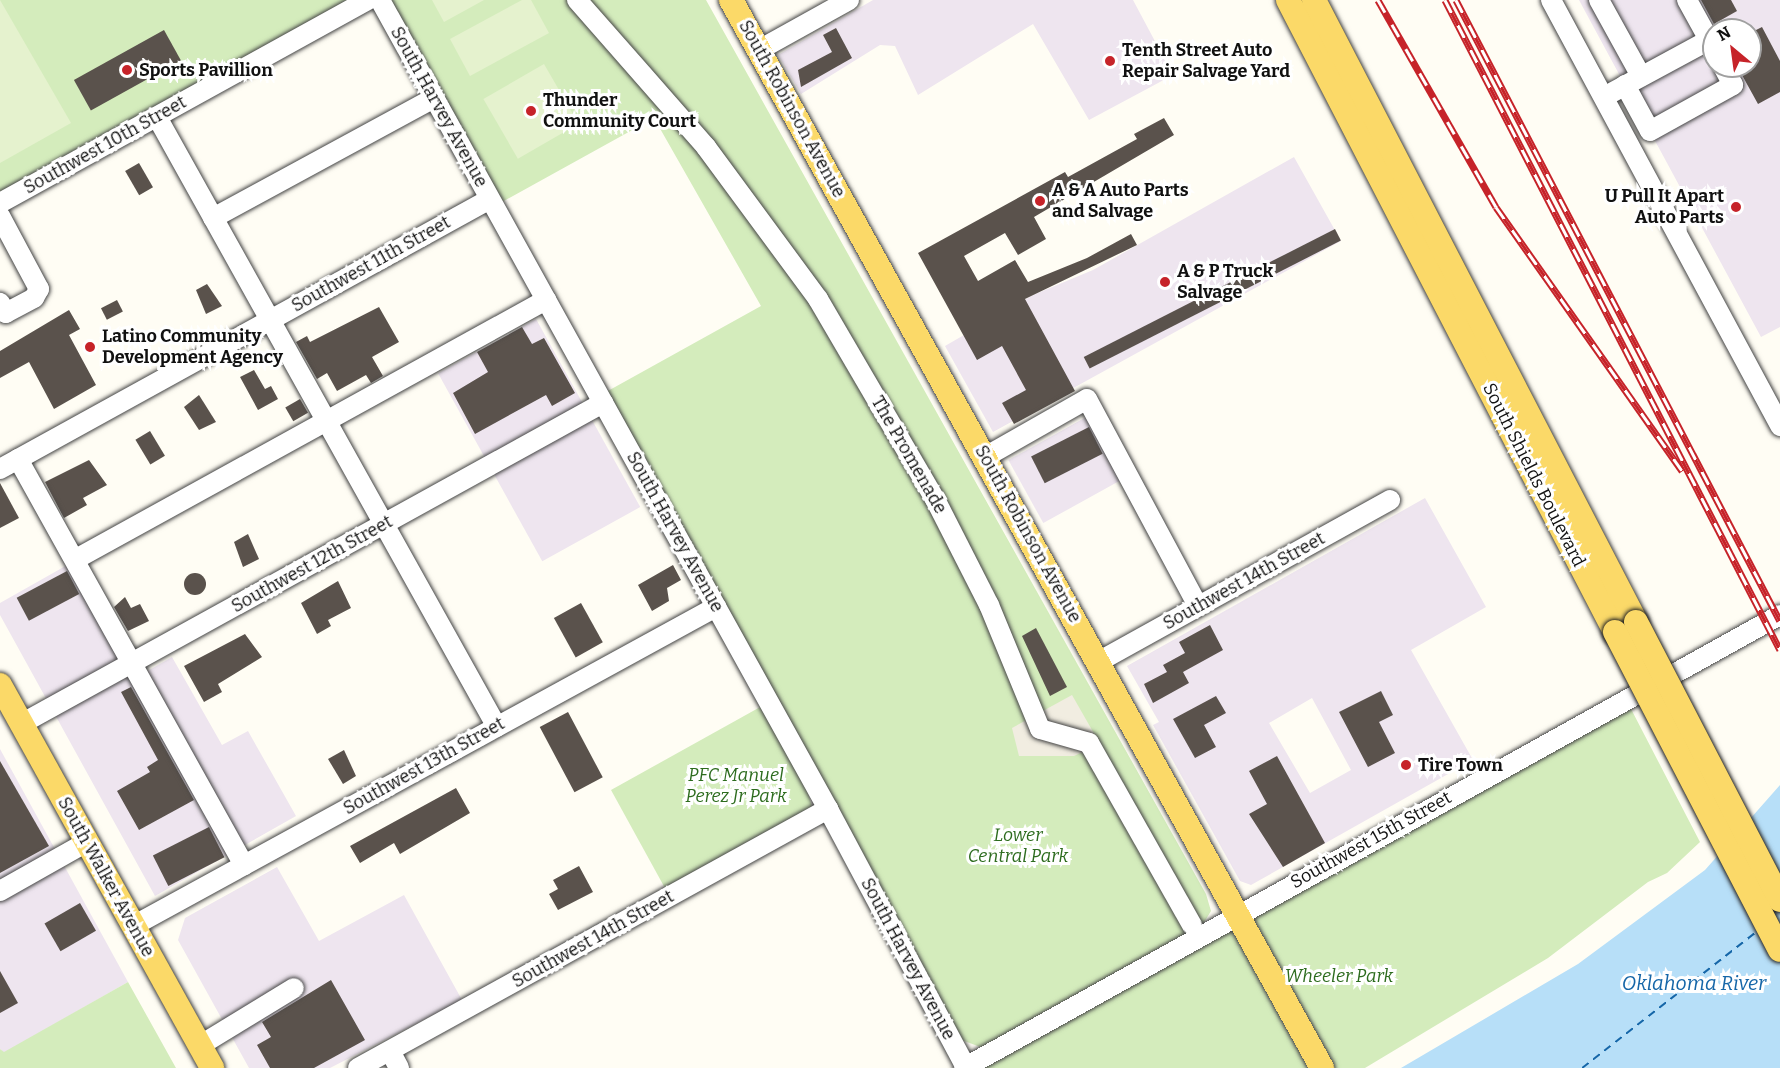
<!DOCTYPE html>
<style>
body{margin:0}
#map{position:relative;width:1780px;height:1068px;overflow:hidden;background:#fffdf4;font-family:Bitter,serif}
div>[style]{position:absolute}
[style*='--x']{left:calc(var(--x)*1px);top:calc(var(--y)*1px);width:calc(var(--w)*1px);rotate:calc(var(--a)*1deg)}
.industrial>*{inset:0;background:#eee5ef;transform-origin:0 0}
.green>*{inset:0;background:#d4ecbc}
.pitch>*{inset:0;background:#e5f2ce;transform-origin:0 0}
.plaza>*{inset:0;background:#f1ede1}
.water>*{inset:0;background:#b7dff8}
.ferry>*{height:1.5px;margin-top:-0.75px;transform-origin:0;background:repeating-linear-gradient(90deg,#1566a8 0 8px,transparent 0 14px)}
.building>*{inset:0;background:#5a524c;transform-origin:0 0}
.round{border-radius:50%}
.roads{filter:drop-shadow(0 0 2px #444) drop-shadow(0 0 2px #444)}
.minor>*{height:20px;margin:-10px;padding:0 10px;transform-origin:10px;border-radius:10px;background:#fff}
.major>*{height:24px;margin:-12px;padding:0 12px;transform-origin:12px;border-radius:12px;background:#fbd968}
.rail>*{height:7px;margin-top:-3.5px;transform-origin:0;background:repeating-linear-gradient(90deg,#fff 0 14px,#c62329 0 28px);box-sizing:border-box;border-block:2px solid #c62329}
.bridges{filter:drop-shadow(0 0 2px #222) drop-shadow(0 0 2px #222)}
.major-bridge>*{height:24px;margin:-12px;padding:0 12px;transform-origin:12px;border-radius:12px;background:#fbd968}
.dots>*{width:16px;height:16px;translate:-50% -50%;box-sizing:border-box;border:3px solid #fff;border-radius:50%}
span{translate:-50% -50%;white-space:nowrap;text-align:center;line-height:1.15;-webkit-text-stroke:6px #fff;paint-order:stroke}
.poi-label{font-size:18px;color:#111;font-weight:700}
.left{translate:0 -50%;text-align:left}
.right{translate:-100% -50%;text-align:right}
.street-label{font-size:18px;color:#111}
.park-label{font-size:18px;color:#2d6c1e;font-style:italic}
.water-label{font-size:20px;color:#1566a8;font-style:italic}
.north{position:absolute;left:1702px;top:18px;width:60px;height:60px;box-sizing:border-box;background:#fff;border:2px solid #a0a0a0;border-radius:50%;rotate:331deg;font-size:16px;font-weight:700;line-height:24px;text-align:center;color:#111}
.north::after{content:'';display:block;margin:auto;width:21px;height:27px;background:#c62329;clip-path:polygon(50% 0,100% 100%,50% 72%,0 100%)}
</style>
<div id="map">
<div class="industrial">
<div style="clip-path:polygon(873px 0,1133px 0,1173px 75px,1089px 120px,1033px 24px,918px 95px,895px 46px,880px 45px,801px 94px,778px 55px)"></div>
<div style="clip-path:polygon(evenodd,1579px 0,1780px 0,1780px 327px,1761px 337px,1579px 0,1714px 30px,1750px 30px,1750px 66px,1714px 66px,1714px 30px)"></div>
<div style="clip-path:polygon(1294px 157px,1341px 241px,993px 432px,945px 346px,1033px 295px,1093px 270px)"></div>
<div style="left:536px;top:319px;width:215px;height:112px;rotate:61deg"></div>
<div style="left:1088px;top:416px;width:72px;height:91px;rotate:61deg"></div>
<div style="clip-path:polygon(evenodd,1425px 498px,1486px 607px,1411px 650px,1473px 760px,1251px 885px,1240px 881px,1153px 725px,1159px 722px,1127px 666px,1425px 498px,1312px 698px,1351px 770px,1310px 793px,1269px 723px,1312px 698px)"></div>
<div style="clip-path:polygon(69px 564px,144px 673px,172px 657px,222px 745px,248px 731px,296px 816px,155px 896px,0 615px,0 603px)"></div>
<div style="clip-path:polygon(0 749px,128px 982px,4px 1053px,0 1049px)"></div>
<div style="clip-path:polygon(277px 867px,319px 941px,404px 895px,462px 1000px,330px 1068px,249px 1068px,178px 940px,185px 918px)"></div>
</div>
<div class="green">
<div style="clip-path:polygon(0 0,352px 0,0 193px)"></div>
<div style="clip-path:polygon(389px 0,706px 0,1206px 894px,1211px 911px,1203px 924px,983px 1048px,959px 1039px,606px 392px,761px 306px,654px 118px,502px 202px)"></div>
<div style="clip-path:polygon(762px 706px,805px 782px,812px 807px,666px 890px,611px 790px)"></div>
<div style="clip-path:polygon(1630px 707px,1700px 842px,1667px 873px,1648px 882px,1548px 958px,1365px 1068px,979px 1068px)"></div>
<div style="clip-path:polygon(128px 982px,176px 1068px,0 1068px,0 1049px,4px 1052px)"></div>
</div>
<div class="pitch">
<div style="clip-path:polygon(0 0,71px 123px,0 163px)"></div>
<div style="clip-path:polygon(432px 0,484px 0,444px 22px)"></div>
<div style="clip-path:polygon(522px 0,531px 0,549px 33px,470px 76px,450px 39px)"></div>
<div style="left:544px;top:64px;width:69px;height:70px;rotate:60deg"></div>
</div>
<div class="plaza">
<div style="clip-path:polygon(1072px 695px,1100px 744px,1074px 756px,1019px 756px,1012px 728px)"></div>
</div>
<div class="water">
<div style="clip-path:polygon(1780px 785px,1780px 1068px,1401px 1068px,1578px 964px,1705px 870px)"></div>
</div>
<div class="ferry">
<div style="--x:1582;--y:1068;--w:221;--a:-38"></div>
</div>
<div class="building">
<div style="clip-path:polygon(1701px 0,1731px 0,1737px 11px,1714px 24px)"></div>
<div style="clip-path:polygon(1762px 27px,1780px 61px,1780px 92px,1758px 104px,1737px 66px,1750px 66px,1750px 33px)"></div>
<div style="clip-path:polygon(836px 28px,852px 58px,801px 87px,798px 70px,832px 52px,823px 35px)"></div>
<div style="left:164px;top:30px;width:35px;height:103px;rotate:61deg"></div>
<div style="clip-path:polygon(1164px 118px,1174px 135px,1034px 217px,1046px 239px,1018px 255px,1005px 233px,964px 256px,978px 281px,1015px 260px,1028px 282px,1087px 258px,1131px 234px,1137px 245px,1025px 299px,1075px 391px,1014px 424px,1002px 403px,1026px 390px,1002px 346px,977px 360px,918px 253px,1065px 172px,1068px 177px,1137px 139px,1134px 134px)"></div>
<div style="left:139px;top:163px;width:28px;height:16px;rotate:60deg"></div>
<div style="left:1335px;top:229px;width:13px;height:282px;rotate:63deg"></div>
<div style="clip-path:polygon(207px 284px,222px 306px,206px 314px,196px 290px)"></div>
<div style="left:117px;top:300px;width:13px;height:18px;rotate:63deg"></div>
<div style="clip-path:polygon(379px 307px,399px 342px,372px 357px,383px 376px,371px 383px,366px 375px,337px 391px,327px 373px,317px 379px,296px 342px,307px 336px,310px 342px)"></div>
<div style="clip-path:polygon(69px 310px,80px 329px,69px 335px,96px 385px,54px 409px,29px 362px,0 378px,0 351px)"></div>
<div style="clip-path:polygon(522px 327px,532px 344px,544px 338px,575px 393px,552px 406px,546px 395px,475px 434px,453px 393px,488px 372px,477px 352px)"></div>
<div style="clip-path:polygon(254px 370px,265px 389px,271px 386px,278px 399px,258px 410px,240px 377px)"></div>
<div style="clip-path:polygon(199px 395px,216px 422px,199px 430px,184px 407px)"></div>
<div style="left:300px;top:399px;width:16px;height:17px;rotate:60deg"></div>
<div style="left:1089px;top:427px;width:30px;height:65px;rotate:63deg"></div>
<div style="left:150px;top:431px;width:29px;height:17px;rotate:59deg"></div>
<div style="clip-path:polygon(89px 460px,107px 485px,83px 498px,87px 505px,64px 518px,45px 482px)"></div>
<div style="clip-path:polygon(0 483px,19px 518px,0 528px)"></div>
<div style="clip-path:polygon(248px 534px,259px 559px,243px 567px,234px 542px)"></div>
<div style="clip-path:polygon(673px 565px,681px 580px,667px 588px,669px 601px,652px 611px,638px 585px)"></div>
<div style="left:67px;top:571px;width:26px;height:57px;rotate:62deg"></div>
<div class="round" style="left:184px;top:573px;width:22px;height:22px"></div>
<div style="clip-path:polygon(338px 581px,351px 608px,328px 620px,331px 626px,317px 634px,301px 603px)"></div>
<div style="clip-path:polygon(125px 597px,131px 608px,140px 604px,149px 621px,128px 631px,114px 607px)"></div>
<div style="left:581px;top:603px;width:45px;height:31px;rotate:61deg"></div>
<div style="clip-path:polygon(1210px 625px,1223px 650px,1183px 672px,1189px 683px,1153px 703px,1144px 684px,1167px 672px,1163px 665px,1185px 653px,1179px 642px)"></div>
<div style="clip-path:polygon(1036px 628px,1067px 687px,1050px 696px,1022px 636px)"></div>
<div style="clip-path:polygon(245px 634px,262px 657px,218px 684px,222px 692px,204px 702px,184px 666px)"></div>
<div style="clip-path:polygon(131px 687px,194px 800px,139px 830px,117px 791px,150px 772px,147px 767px,158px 760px,121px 692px)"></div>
<div style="clip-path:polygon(1381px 691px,1393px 715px,1379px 722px,1395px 753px,1368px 767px,1339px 712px)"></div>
<div style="clip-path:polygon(1216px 696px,1226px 713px,1204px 725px,1216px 747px,1195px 758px,1173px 719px)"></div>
<div style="left:568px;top:712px;width:74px;height:32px;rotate:62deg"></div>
<div style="clip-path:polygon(344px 750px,356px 776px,343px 784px,328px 759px)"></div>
<div style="clip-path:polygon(1277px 756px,1325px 843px,1283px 867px,1249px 814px,1267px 804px,1249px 771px)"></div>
<div style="clip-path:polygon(0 761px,49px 846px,0 873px)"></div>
<div style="clip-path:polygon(456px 788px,470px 813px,400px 854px,394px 843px,360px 863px,350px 846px)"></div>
<div style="left:209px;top:827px;width:34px;height:63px;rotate:63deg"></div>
<div style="clip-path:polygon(579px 866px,593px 892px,558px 910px,549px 894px,558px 889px,553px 880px)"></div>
<div style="left:80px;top:903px;width:32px;height:41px;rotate:60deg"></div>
<div style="clip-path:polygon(0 971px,18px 1003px,0 1013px)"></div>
<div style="clip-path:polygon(331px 980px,365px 1040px,314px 1068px,270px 1068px,257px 1045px,271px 1037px,262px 1022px)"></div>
</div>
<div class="roads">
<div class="minor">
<div style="--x:380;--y:0;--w:925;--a:61.02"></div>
<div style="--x:828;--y:809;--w:293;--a:61.9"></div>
<div style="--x:577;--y:0;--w:196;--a:48.7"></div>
<div style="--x:706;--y:147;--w:189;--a:53.6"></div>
<div style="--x:818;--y:299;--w:232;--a:59.7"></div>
<div style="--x:935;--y:499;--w:119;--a:63"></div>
<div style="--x:989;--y:605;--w:134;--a:67.6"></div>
<div style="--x:1040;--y:729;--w:51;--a:15.9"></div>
<div style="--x:1089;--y:743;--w:209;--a:60.5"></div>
<div style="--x:1551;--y:0;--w:484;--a:61.7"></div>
<div style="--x:1599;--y:0;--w:87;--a:61.1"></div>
<div style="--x:1687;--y:0;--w:56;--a:61.1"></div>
<div style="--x:759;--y:50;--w:103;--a:-29.1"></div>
<div style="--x:1625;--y:85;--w:52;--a:61.5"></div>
<div style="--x:1650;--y:131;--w:95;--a:-29"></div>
<div style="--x:1733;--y:85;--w:21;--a:-118"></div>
<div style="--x:1613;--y:92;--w:109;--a:-28.4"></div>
<div style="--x:157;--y:117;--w:698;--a:60.87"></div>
<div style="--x:0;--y:203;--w:420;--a:-28.9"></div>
<div style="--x:0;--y:216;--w:83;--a:61.9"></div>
<div style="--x:39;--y:289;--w:10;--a:119"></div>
<div style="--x:34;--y:298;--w:32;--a:152"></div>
<div style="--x:6;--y:313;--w:12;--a:-121"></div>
<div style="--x:213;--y:218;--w:251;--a:-28.5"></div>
<div style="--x:985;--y:457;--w:117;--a:-29.6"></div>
<div style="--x:1087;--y:399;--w:235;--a:61.8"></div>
<div style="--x:18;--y:459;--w:465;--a:60.9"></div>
<div style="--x:0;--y:469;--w:559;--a:-28.86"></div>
<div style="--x:76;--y:559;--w:537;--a:-28.86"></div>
<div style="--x:1098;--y:662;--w:334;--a:-29"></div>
<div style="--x:21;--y:724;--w:665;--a:-28.88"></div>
<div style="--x:0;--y:891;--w:100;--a:-29.4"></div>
<div style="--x:133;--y:926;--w:665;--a:-28.69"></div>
<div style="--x:199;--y:1046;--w:111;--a:-31.4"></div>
<div style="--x:390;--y:1051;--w:19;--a:62"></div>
<div style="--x:358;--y:1068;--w:537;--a:-28.86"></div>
<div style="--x:964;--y:1068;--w:933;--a:-29.04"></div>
</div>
<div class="major">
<div style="--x:731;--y:0;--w:1221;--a:61.04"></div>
<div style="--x:1288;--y:0;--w:712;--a:62.64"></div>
<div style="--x:1314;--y:0;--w:700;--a:62.63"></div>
<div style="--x:0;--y:685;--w:438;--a:61"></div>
</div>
</div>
<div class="rail">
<div style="--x:1378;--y:0;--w:238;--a:60.3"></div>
<div style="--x:1496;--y:207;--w:323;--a:54.8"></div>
<div style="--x:1445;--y:0;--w:731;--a:62.73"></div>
<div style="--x:1456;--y:0;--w:700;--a:62.45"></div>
</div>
<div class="bridges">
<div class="major-bridge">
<div style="--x:1636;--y:622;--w:313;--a:62.6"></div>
<div style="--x:1615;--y:632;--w:358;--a:62.6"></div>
</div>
</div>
<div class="dots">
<div style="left:1110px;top:61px;background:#c62329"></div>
<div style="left:127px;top:70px;background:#c62329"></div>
<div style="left:531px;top:111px;background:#c62329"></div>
<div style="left:1040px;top:201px;background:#c62329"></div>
<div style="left:1736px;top:207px;background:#c62329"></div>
<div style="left:1165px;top:282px;background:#c62329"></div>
<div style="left:90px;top:347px;background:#c62329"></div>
<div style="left:1406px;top:765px;background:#c62329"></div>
</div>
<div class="poi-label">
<span class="left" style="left:1122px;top:61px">Tenth Street Auto<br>Repair Salvage Yard</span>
<span class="left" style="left:139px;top:70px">Sports Pavillion</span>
<span class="left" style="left:543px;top:111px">Thunder<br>Community Court</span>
<span class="left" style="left:1052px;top:201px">A &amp; A Auto Parts<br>and Salvage</span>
<span class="right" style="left:1724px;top:207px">U Pull It Apart<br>Auto Parts</span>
<span class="left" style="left:1177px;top:282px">A &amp; P Truck<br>Salvage</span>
<span class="left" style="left:102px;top:347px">Latino Community<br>Development Agency</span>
<span class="left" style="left:1418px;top:765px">Tire Town</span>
</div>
<div class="street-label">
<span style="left:439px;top:107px;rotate:61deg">South Harvey Avenue</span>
<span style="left:792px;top:109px;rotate:61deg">South Robinson Avenue</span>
<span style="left:105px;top:145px;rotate:-29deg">Southwest 10th Street</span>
<span style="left:371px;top:264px;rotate:-29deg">Southwest 11th Street</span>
<span style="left:909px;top:455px;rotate:60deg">The Promenade</span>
<span style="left:1534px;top:475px;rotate:63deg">South Shields Boulevard</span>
<span style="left:675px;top:532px;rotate:61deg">South Harvey Avenue</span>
<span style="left:1028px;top:534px;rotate:61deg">South Robinson Avenue</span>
<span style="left:312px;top:564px;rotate:-29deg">Southwest 12th Street</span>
<span style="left:1244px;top:581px;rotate:-29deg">Southwest 14th Street</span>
<span style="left:424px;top:766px;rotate:-29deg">Southwest 13th Street</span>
<span style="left:1371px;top:840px;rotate:-29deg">Southwest 15th Street</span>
<span style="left:106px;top:877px;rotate:61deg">South Walker Avenue</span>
<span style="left:593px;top:939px;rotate:-29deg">Southwest 14th Street</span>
<span style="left:908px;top:959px;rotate:62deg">South Harvey Avenue</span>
</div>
<div class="park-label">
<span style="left:736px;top:786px">PFC Manuel<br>Perez Jr Park</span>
<span style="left:1018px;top:846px">Lower<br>Central Park</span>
<span style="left:1339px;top:976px">Wheeler Park</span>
</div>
<div class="water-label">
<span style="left:1694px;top:983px">Oklahoma River</span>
</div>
<div class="north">N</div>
</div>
